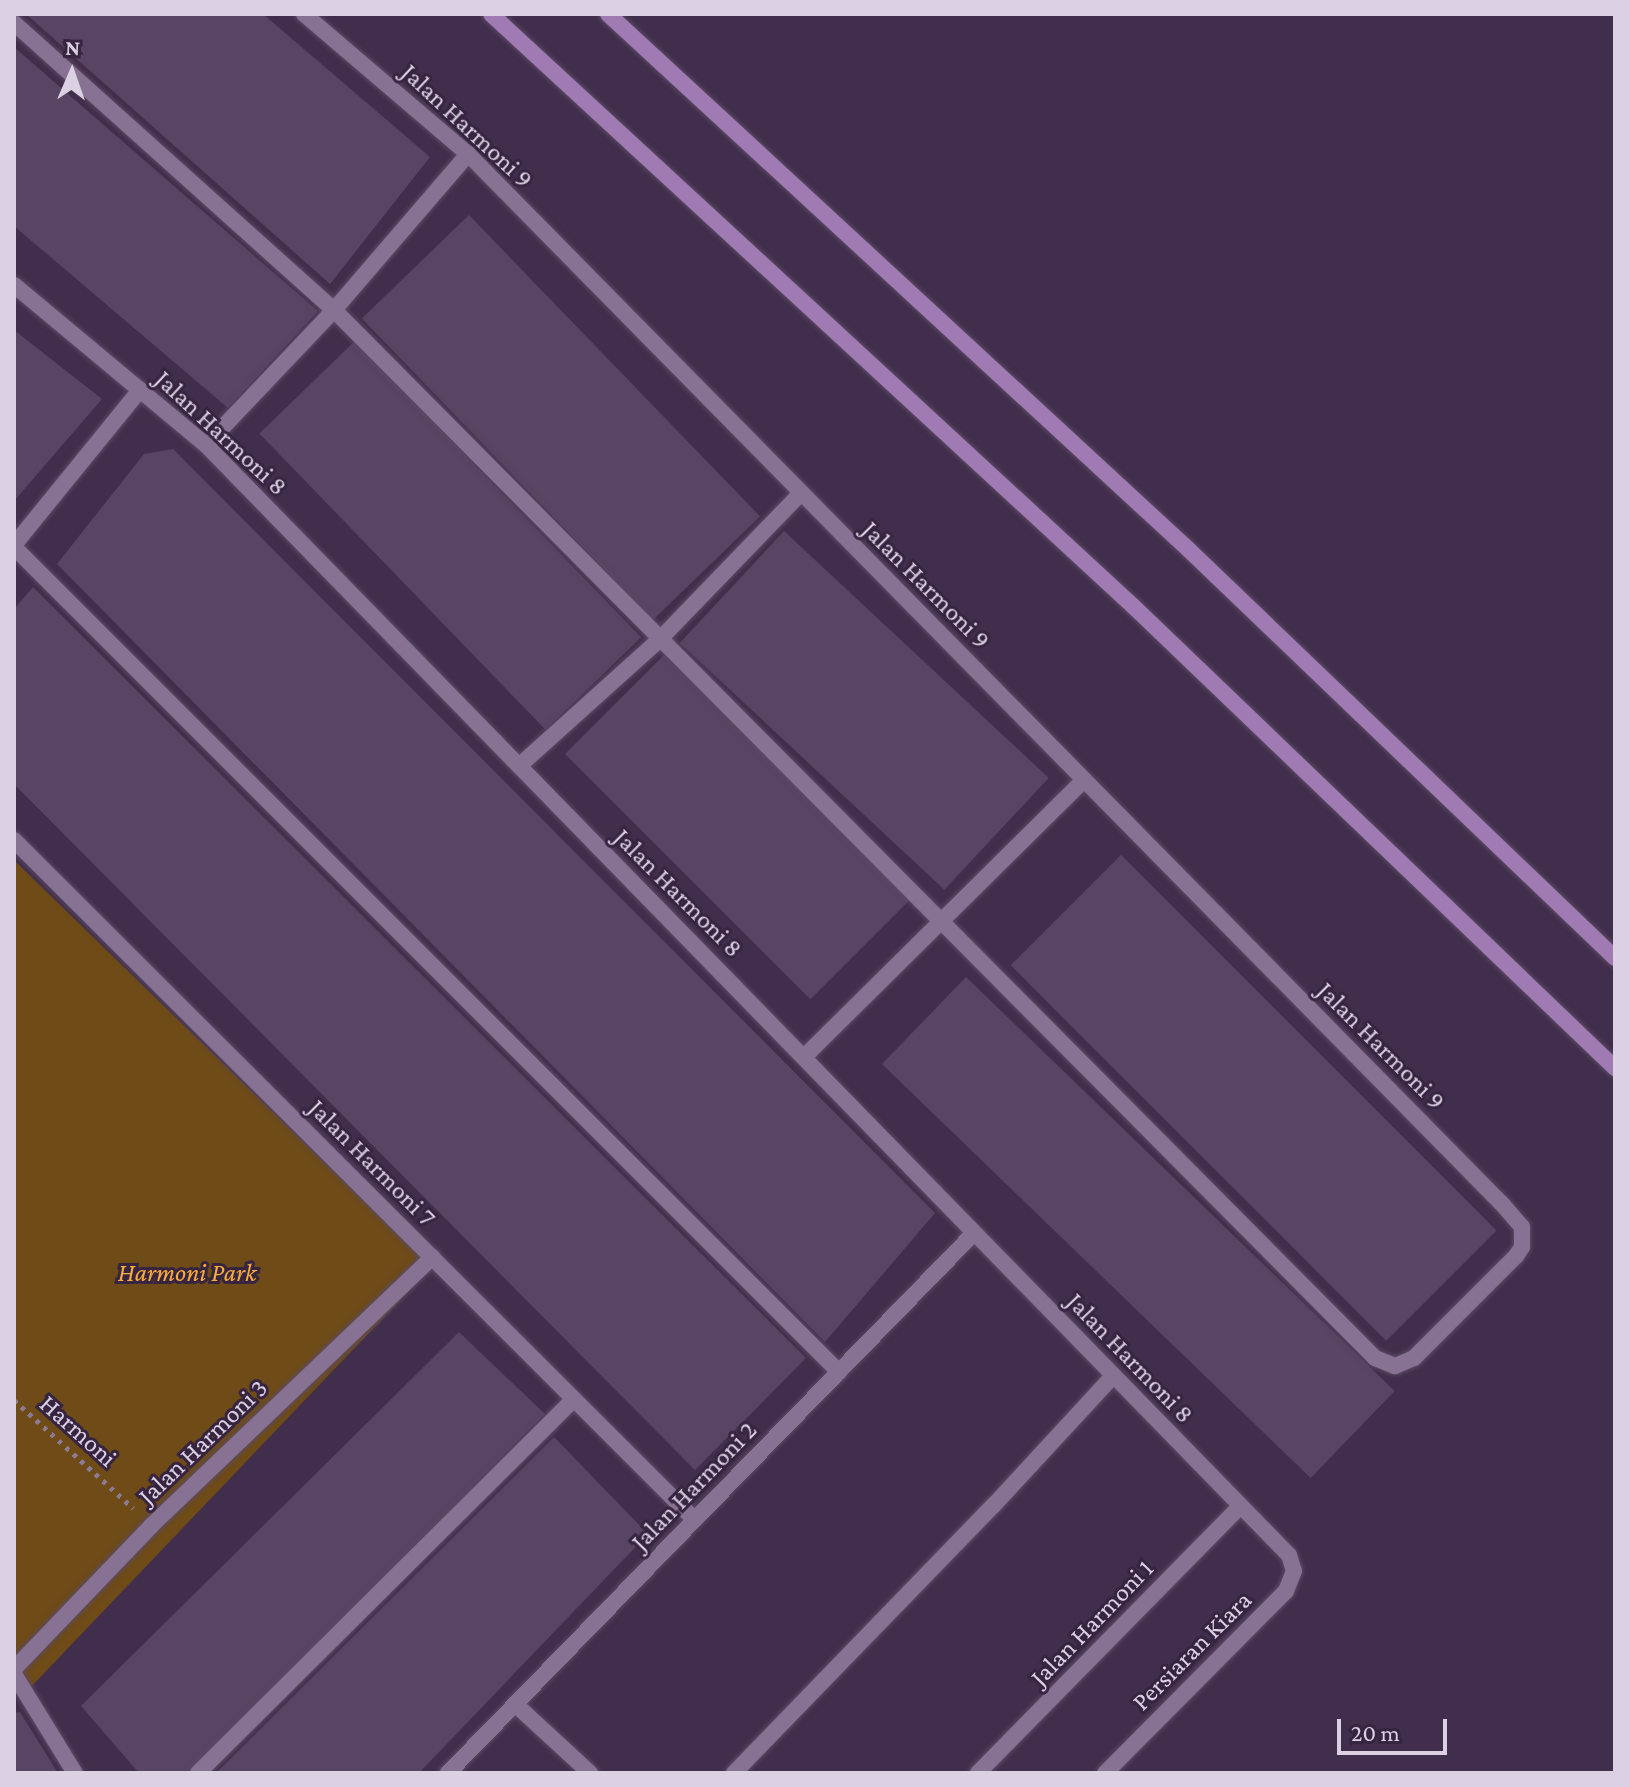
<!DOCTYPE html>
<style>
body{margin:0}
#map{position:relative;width:1629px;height:1787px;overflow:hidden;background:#412e4c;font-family:"Crimson Pro",serif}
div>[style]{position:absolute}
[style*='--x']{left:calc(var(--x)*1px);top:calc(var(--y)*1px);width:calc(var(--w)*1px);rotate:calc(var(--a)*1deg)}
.green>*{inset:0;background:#6e4b17}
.building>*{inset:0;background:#584463;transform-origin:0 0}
.path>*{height:5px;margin-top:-2.5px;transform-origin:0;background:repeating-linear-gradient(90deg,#8b7c94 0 4px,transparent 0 10px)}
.roads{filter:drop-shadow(0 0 2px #5a4a63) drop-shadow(0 0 2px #5a4a63)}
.service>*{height:16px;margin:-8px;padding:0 8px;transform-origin:8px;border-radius:8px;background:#887294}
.minor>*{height:16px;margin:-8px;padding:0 8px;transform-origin:8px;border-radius:8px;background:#887294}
.secondary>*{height:16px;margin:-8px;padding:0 8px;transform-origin:8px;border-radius:8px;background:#a07bb3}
span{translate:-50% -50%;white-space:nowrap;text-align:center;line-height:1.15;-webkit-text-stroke:6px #362441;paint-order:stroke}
.street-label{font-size:26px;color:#dcd1e3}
.park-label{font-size:26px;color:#fbae3a;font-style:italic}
.frame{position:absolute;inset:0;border:16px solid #dcd1e3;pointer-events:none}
.north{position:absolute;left:32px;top:32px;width:80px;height:80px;-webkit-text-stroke:6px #362441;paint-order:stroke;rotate:2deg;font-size:22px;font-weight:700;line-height:32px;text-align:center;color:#dcd1e3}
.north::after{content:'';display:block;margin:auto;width:28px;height:36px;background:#dcd1e3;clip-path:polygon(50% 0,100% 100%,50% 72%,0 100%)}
.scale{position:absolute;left:1337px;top:1719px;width:110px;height:36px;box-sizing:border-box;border:4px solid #dcd1e3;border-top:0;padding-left:10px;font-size:24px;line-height:28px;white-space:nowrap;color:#dcd1e3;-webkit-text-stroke:6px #362441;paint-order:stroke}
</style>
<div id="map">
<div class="green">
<div style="clip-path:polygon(14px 860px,432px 1267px,28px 1690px,14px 1692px)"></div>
</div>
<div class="building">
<div style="clip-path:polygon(26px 14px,263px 14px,430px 157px,330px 284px)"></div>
<div style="clip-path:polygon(14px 47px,318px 311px,228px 408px,14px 226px)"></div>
<div style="left:469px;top:215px;width:419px;height:149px;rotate:46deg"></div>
<div style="clip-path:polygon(14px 330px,102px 399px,14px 501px)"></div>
<div style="left:355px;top:341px;width:412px;height:133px;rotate:46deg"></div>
<div style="clip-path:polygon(173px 449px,935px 1213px,825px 1342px,57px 564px,144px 454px)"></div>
<div style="left:784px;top:531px;width:362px;height:153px;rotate:43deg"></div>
<div style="clip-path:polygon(33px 587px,806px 1358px,695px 1470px,14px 784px,14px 609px)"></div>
<div style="left:664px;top:655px;width:347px;height:140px;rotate:45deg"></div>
<div style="left:1121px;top:855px;width:531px;height:156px;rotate:45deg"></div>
<div style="left:966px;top:977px;width:596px;height:121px;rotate:44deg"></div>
<div style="clip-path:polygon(459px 1332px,545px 1414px,189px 1773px,139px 1773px,81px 1706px)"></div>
<div style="clip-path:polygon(554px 1437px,648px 1534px,419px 1773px,216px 1773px)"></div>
<div style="clip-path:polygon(20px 1712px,58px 1773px,14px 1773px,14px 1713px)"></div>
</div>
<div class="path">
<div style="--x:14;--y:1400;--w:161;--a:42.2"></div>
</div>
<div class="roads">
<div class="service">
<div style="--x:14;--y:23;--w:430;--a:41.9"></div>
<div style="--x:334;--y:310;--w:1477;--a:45.19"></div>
<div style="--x:1375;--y:1358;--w:22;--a:22"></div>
<div style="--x:1395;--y:1366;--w:21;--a:-23"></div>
<div style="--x:1414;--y:1358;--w:144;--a:-45"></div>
<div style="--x:1516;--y:1256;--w:11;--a:-56"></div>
<div style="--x:1522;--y:1247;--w:20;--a:-90"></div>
<div style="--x:1522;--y:1227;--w:32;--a:-131"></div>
<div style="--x:206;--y:445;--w:186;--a:-46.5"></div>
<div style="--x:334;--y:310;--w:206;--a:-49.3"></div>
<div style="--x:14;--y:547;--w:1167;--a:45"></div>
<div style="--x:519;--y:766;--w:191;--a:-42"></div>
<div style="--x:661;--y:638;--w:202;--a:-46"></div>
<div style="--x:14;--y:1674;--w:116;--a:58.4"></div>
<div style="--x:515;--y:1704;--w:102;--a:42.6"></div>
<div style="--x:198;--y:1773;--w:530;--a:-44.85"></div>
<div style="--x:734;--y:1773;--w:373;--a:-45.9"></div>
<div style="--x:994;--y:1505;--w:176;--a:-47.3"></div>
</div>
<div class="minor">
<div style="--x:304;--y:14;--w:216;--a:40.5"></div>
<div style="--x:468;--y:154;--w:1472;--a:45.44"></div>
<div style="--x:14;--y:285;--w:250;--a:39.8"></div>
<div style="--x:206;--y:445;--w:1551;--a:45.71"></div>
<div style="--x:1289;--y:1555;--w:17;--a:73"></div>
<div style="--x:1294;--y:1571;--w:22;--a:112"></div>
<div style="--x:1286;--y:1591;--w:257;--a:134.8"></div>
<div style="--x:14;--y:545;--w:200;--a:-50.9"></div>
<div style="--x:14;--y:840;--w:962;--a:44.96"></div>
<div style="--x:805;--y:1056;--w:392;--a:-44.7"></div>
<div style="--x:14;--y:1669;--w:199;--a:-46.2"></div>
<div style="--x:152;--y:1525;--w:388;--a:-43.7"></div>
<div style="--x:448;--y:1773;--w:754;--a:-45.75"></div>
<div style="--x:978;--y:1773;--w:374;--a:-45.5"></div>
</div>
<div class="secondary">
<div style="--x:491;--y:14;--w:873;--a:42.68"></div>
<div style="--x:1133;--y:606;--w:668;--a:43.79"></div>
<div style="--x:608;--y:14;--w:789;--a:42.69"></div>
<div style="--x:1188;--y:549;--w:591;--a:43.77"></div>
</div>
</div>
<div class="street-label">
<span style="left:467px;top:126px;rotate:43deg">Jalan Harmoni 9</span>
<span style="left:221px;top:433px;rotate:43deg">Jalan Harmoni 8</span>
<span style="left:926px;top:585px;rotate:45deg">Jalan Harmoni 9</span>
<span style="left:678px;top:893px;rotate:45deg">Jalan Harmoni 8</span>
<span style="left:1381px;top:1046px;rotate:45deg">Jalan Harmoni 9</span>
<span style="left:372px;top:1163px;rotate:45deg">Jalan Harmoni 7</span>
<span style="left:1130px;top:1358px;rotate:46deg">Jalan Harmoni 8</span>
<span style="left:78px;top:1431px;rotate:42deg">Harmoni</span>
<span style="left:203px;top:1442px;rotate:-44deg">Jalan Harmoni 3</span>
<span style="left:694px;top:1486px;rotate:-46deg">Jalan Harmoni 2</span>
<span style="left:1092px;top:1623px;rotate:-46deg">Jalan Harmoni 1</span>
<span style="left:1192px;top:1651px;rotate:-45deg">Persiaran Kiara</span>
</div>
<div class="park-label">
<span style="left:187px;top:1273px">Harmoni Park</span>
</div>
<div class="frame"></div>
<div class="north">N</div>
<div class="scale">20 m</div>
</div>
